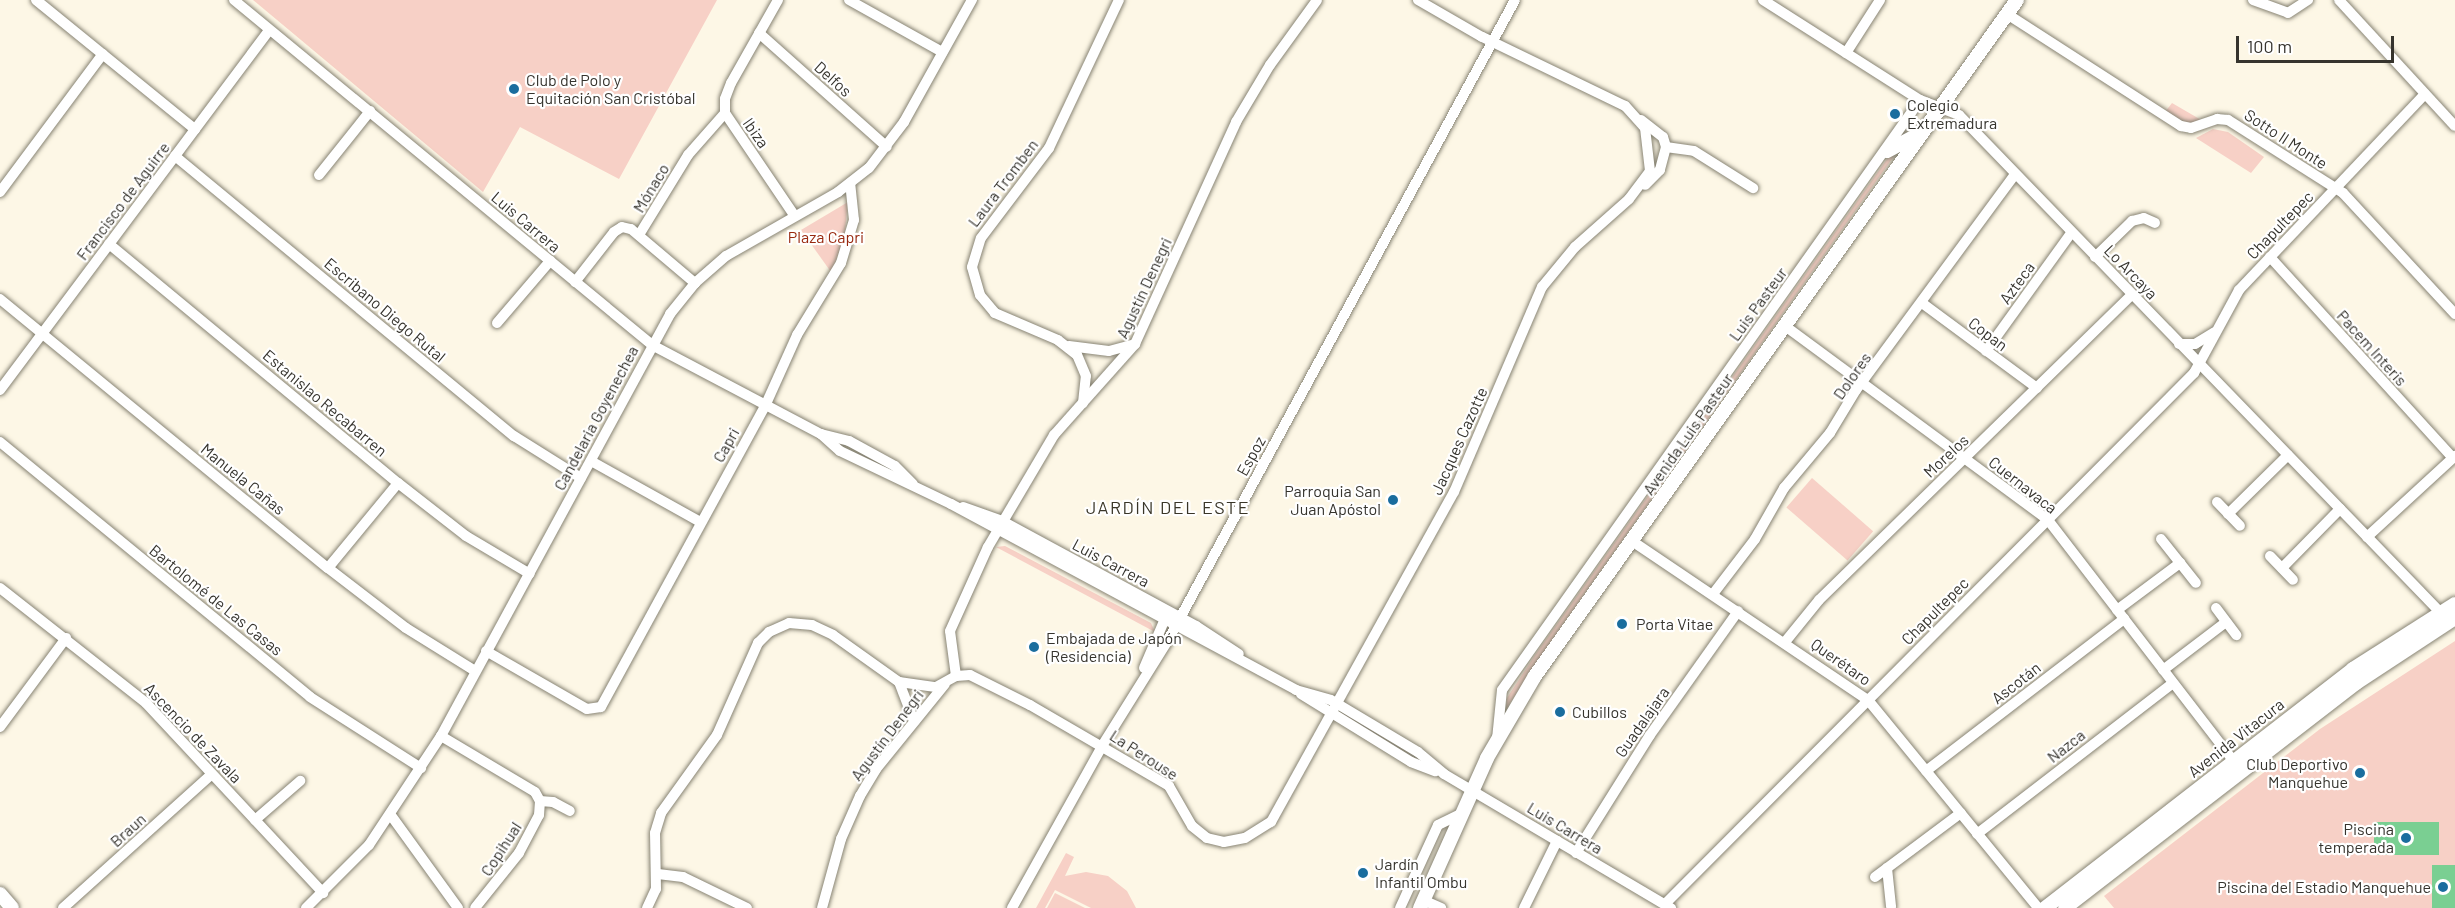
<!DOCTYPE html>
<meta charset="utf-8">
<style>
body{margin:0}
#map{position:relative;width:2455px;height:908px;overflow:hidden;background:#fdf7e6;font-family:Barlow,sans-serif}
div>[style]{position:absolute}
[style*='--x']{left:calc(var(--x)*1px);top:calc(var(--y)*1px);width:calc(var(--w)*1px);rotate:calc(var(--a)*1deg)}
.green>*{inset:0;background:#f7d0c6;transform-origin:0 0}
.water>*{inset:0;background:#7acf92;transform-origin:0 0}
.roads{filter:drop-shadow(0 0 2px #878373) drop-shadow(0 0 2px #878373)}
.minor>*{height:10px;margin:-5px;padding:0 5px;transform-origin:5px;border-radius:5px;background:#fff}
.major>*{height:14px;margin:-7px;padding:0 7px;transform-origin:7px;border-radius:7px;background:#fff}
.dots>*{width:16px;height:16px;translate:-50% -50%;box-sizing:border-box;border:3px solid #fff;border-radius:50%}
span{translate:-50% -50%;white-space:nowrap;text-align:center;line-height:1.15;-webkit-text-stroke:4.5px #fff;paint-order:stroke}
.street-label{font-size:16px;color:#36342e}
.poi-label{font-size:16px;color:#36342e}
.left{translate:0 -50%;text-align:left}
.right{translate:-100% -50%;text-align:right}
.park-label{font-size:16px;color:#982910}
.neighbourhood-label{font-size:18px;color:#3a3628;letter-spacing:1.5px}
.scale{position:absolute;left:2236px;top:36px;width:158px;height:27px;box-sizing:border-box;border:3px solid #36342e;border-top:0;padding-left:8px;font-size:18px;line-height:21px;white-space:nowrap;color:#36342e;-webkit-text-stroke:4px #fff;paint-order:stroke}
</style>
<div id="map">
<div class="green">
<div style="clip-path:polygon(253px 0,717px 0,619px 179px,520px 127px,483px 192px)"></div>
<div style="clip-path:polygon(2172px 103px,2203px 121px,2184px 124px,2165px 112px)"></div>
<div style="clip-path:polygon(2213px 129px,2228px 132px,2264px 157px,2251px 173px,2196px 138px)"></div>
<div style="clip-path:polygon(1899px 149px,1556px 634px,1506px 709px,1507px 698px,1535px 655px,1892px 152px)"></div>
<div style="clip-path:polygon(848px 202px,844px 240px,831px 272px,801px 230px)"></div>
<div style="left:1812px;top:478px;width:81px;height:39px;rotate:41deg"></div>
<div style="clip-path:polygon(1005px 546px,1151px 623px,1155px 632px,996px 547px)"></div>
<div style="clip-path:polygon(2455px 641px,2455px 908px,2114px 908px,2104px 896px,2320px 729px)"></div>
<div style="clip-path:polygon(1066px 853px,1074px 857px,1065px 876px,1086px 872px,1108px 876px,1127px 891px,1136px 908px,1091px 908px,1055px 890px,1045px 908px,1036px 908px)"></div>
<div style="clip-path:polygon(1055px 893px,1085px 908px,1047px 908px)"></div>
</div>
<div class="water">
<div style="left:2374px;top:822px;width:65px;height:33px"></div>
<div style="left:2432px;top:865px;width:23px;height:43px"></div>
</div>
<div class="roads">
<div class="minor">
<div style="--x:36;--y:0;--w:205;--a:39.1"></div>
<div style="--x:234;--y:0;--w:542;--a:39.53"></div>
<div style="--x:652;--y:345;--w:191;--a:27.8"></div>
<div style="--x:821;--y:434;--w:29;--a:14"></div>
<div style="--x:849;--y:441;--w:52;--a:28.5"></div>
<div style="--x:895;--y:466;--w:25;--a:45"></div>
<div style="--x:778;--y:0;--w:95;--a:119.5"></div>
<div style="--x:731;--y:83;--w:17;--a:111"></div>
<div style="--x:725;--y:99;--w:14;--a:90"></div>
<div style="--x:725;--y:113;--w:123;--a:55.9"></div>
<div style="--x:849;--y:0;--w:107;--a:29.2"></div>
<div style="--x:1763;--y:0;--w:186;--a:32.5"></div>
<div style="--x:1920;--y:100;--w:42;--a:21"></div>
<div style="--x:1959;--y:115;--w:693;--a:45.94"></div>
<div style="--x:2253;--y:0;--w:37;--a:20"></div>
<div style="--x:2288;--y:13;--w:24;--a:-33"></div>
<div style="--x:2339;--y:0;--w:171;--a:47.4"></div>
<div style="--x:2007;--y:14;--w:207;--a:32.8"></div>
<div style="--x:2181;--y:126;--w:10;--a:11"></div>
<div style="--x:2191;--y:128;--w:28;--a:-19"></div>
<div style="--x:2217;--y:119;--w:11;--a:5"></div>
<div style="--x:2228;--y:120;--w:136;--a:32.4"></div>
<div style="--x:2343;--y:193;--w:165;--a:47.2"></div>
<div style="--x:759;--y:33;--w:171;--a:41.7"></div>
<div style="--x:1846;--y:53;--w:63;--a:-57.3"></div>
<div style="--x:1641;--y:120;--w:28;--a:38"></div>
<div style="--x:1663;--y:137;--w:10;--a:73"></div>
<div style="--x:1666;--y:147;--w:24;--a:105"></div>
<div style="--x:1660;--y:170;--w:21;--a:135"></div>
<div style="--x:1666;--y:147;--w:28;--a:8"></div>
<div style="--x:1694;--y:151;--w:70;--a:32.1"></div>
<div style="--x:175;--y:156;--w:440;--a:39.6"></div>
<div style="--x:514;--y:436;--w:79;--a:32.1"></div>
<div style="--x:319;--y:175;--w:82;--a:-51.4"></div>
<div style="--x:0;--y:192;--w:172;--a:-53.3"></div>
<div style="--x:639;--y:235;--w:94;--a:-58.5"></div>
<div style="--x:688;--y:155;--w:56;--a:-48.6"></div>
<div style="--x:109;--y:244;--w:375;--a:39.6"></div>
<div style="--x:398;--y:483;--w:86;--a:37.9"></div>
<div style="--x:466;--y:536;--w:74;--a:30.7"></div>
<div style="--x:2095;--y:257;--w:52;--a:-44.2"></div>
<div style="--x:2132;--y:221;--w:12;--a:-14"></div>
<div style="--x:2144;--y:218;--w:12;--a:24"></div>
<div style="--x:2270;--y:257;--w:272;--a:47.7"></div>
<div style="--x:575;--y:282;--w:63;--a:-52"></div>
<div style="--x:614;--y:232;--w:9;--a:-32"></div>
<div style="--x:622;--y:227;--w:9;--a:13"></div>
<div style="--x:631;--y:229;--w:84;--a:40.2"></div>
<div style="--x:0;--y:299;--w:424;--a:39.4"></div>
<div style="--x:328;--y:568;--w:98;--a:37.6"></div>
<div style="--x:406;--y:628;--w:81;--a:31.9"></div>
<div style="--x:1922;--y:303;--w:143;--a:36.5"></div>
<div style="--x:497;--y:323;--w:82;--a:-49.5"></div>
<div style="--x:1785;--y:326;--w:327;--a:36.4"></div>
<div style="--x:2048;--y:520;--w:312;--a:52.4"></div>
<div style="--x:2179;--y:344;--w:16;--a:0"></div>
<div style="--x:2195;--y:344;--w:23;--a:-31"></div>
<div style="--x:1069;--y:346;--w:40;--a:7.1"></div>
<div style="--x:1109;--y:351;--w:27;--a:-15"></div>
<div style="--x:1986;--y:351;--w:145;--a:-54.2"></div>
<div style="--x:0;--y:390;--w:449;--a:-53.2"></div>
<div style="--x:1083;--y:403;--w:27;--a:-84"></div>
<div style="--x:1086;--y:376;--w:23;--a:-113"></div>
<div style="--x:1077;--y:355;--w:24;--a:-142"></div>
<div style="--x:1058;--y:340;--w:69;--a:-156.8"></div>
<div style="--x:995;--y:313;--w:23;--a:-130"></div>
<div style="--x:980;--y:295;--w:29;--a:-106"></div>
<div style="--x:972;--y:267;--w:30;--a:-73"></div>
<div style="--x:981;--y:238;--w:113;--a:-52.9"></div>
<div style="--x:1049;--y:148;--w:164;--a:-64.7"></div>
<div style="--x:821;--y:434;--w:25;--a:42"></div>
<div style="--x:840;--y:451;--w:123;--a:25.5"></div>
<div style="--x:951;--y:504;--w:392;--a:28.3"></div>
<div style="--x:1296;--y:690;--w:36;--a:16"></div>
<div style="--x:1331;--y:700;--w:101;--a:30.9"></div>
<div style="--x:1418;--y:752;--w:34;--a:40"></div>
<div style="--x:1444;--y:774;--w:264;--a:30.6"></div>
<div style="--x:0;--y:442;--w:401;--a:39.4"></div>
<div style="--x:310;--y:697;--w:132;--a:32.6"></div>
<div style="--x:591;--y:461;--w:125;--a:29.2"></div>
<div style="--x:2217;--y:502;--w:33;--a:46"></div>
<div style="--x:963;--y:507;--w:41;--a:19.7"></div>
<div style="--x:1002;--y:521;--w:221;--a:28.4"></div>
<div style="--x:1196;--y:626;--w:51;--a:33.1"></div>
<div style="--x:2228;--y:514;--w:84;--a:-44.5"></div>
<div style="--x:2367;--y:537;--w:120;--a:-42.6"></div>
<div style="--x:2161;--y:539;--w:56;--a:51.5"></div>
<div style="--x:1632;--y:541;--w:285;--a:34"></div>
<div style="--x:1868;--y:700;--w:269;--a:50.7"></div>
<div style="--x:2270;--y:556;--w:33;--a:46"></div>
<div style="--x:328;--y:568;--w:110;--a:-50.5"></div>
<div style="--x:2282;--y:568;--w:83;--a:-45.5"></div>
<div style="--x:0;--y:588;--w:186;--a:38.2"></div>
<div style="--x:146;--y:703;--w:260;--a:47"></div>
<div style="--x:1713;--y:594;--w:69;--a:-52.6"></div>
<div style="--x:1755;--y:539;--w:59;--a:-60.4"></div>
<div style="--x:1784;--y:488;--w:72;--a:-50.1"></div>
<div style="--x:1830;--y:433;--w:50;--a:-58.8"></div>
<div style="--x:1856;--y:390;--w:268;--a:-53.6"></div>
<div style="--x:2216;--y:608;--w:34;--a:53"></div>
<div style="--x:2117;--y:610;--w:79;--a:-36.7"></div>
<div style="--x:1785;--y:642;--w:54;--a:-51"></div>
<div style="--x:1819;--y:600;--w:437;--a:-44.3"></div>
<div style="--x:486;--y:651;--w:116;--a:29.9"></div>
<div style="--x:587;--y:709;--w:14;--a:-8"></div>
<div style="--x:601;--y:707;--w:345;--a:-61.4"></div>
<div style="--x:766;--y:404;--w:76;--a:-65.8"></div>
<div style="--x:797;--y:335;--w:84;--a:-58.6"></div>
<div style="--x:841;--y:263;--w:45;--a:-73.2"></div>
<div style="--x:854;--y:220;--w:37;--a:-96"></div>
<div style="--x:1144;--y:668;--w:59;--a:-66.9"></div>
<div style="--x:2163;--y:670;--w:79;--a:-37.3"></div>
<div style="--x:956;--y:676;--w:45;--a:-97.6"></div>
<div style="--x:950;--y:631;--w:92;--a:-65.7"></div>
<div style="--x:988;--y:547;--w:130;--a:-59.5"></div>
<div style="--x:1054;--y:435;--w:122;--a:-48.3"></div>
<div style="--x:1135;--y:344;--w:244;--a:-65.5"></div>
<div style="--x:1236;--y:122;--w:66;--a:-59.2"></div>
<div style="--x:1270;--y:65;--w:80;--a:-54.1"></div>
<div style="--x:899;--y:682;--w:42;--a:69"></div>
<div style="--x:1301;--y:694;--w:129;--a:31.7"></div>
<div style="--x:1411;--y:762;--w:26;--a:21"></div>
<div style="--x:0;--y:727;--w:111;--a:-53.4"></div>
<div style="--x:441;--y:736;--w:109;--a:30.8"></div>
<div style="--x:535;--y:792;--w:10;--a:61"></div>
<div style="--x:540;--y:801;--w:14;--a:94"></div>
<div style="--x:539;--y:815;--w:43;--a:117.8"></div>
<div style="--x:519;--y:853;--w:70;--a:128.7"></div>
<div style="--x:1497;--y:739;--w:49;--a:-84.2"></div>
<div style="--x:1502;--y:690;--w:723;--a:-54.68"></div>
<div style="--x:1926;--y:771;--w:250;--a:-37.5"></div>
<div style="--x:540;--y:801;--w:13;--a:4"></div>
<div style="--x:553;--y:802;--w:19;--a:28"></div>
<div style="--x:390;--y:814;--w:116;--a:54.1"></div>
<div style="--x:255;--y:820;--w:60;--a:-40.9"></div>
<div style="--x:1977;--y:834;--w:247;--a:-37.6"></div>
<div style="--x:1576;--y:853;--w:139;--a:-57.9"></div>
<div style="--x:1650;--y:735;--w:152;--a:-54.6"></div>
<div style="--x:1887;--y:868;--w:39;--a:84"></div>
<div style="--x:658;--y:874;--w:25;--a:7"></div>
<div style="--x:683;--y:877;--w:71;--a:25.8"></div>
<div style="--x:1875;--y:877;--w:107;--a:-36.7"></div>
<div style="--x:1423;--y:900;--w:20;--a:24"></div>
<div style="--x:1665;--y:904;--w:750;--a:-45.11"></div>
<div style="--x:2194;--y:373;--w:94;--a:-61.5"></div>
<div style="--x:2239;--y:290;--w:270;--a:-46.5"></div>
<div style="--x:63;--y:908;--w:200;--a:-42"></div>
<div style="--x:306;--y:908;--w:89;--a:-45"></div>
<div style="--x:369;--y:845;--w:131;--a:-56.6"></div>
<div style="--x:441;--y:736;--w:480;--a:-61.5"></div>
<div style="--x:670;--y:314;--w:40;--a:-51"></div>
<div style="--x:695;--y:283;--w:41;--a:-41.1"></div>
<div style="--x:726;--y:256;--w:129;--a:-29.7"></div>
<div style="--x:838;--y:192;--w:39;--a:-38"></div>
<div style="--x:869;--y:168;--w:58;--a:-52.7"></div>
<div style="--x:904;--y:122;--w:140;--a:-60.9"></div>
<div style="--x:647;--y:908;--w:21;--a:-65"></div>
<div style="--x:656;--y:889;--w:56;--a:-91"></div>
<div style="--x:655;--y:833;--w:21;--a:-73"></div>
<div style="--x:661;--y:813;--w:96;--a:-54.3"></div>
<div style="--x:717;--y:735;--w:101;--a:-66"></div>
<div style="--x:758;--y:643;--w:16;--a:-45"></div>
<div style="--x:769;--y:632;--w:22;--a:-24"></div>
<div style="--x:789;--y:623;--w:23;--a:5"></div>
<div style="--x:812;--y:625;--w:23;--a:25"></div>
<div style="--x:833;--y:635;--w:81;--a:35.5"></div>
<div style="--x:899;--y:682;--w:37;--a:8"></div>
<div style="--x:936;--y:687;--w:23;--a:-29"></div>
<div style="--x:956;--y:676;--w:14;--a:-4"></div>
<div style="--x:970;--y:675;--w:67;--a:26.6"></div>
<div style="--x:1030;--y:705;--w:161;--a:30.2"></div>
<div style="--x:1169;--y:786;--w:46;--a:60.1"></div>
<div style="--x:1192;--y:826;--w:19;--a:39"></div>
<div style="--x:1207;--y:838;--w:17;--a:13"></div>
<div style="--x:1224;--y:842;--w:21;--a:-11"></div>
<div style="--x:1245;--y:838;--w:31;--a:-32"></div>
<div style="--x:1271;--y:822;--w:377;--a:-61"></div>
<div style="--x:1454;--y:492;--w:223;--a:-66.8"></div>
<div style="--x:1542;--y:287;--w:52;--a:-50.5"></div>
<div style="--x:1575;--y:247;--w:72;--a:-41.6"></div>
<div style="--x:1629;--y:199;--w:35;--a:-53"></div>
<div style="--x:1650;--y:171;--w:43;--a:-96.6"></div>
<div style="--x:1645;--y:128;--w:30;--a:-132"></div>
<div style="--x:1625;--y:106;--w:159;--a:-154.2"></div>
<div style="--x:1482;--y:37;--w:74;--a:-150"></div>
<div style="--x:822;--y:908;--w:72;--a:-74.6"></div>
<div style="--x:841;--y:839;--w:47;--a:-66.2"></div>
<div style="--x:860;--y:796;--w:31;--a:-59"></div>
<div style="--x:876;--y:769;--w:109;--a:-50.9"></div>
<div style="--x:1012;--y:908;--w:185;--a:-60.9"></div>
<div style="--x:1102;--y:746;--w:123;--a:-58"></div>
<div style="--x:1167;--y:642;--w:730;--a:-61.54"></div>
<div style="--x:1400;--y:908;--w:91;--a:-65.4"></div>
<div style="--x:1438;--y:825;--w:25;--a:-26"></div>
<div style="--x:1524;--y:908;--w:75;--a:-63.8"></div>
</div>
<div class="major">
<div style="--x:1887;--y:151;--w:36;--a:-28"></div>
<div style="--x:0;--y:894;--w:18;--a:49"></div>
<div style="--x:1420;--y:908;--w:164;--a:-65.9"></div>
<div style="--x:1487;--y:758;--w:95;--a:-59.7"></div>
<div style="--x:1535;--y:676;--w:830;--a:-54.51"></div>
<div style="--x:2045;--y:908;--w:390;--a:-37.8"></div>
<div style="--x:2353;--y:669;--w:121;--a:-32.5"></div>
<div style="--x:2065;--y:908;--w:368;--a:-37.7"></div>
<div style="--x:2356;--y:683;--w:118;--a:-33.3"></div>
</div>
</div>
<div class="dots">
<div style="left:514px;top:89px;background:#1a6d9e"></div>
<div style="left:1895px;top:114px;background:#1a6d9e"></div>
<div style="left:1393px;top:500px;background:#1a6d9e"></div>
<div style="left:1622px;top:624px;background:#1a6d9e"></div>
<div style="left:1034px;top:647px;background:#1a6d9e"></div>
<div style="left:1560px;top:712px;background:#1a6d9e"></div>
<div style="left:2360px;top:773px;background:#1a6d9e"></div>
<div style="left:2406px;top:838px;background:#1a6d9e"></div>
<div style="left:1363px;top:873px;background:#1a6d9e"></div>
<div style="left:2443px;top:887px;background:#1a6d9e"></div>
</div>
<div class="street-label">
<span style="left:833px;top:79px;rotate:42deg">Delfos</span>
<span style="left:756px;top:133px;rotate:55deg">Ibiza</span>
<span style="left:2286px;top:139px;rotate:33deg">Sotto Il Monte</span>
<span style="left:1003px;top:183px;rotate:-53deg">Laura Tromben</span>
<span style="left:651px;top:188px;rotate:-59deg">Mónaco</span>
<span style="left:123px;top:201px;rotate:-53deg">Francisco de Aguirre</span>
<span style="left:526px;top:222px;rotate:40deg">Luis Carrera</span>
<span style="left:2280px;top:225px;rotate:-46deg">Chapultepec</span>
<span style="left:2131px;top:272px;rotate:46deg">Lo Arcaya</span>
<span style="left:2017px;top:283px;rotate:-54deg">Azteca</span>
<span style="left:1144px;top:288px;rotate:-65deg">Agustín Denegri</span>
<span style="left:1758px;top:304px;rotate:-54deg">Luis Pasteur</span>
<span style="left:385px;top:310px;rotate:40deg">Escribano Diego Rutal</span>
<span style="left:1988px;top:334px;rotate:37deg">Copan</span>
<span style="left:2372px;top:348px;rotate:48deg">Pacem Interis</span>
<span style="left:1852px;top:376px;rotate:-55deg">Dolores</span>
<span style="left:325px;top:403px;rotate:40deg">Estanislao Recabarren</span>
<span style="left:596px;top:418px;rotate:-62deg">Candelaria Goyenechea</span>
<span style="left:1688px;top:434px;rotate:-55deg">Avenida Luis Pasteur</span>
<span style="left:1459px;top:441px;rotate:-66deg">Jacques Cazotte</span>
<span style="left:726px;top:445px;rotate:-61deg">Capri</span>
<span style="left:1251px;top:456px;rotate:-61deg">Espoz</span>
<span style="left:1946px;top:456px;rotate:-43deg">Morelos</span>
<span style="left:243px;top:479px;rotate:39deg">Manuela Cañas</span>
<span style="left:2023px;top:485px;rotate:38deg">Cuernavaca</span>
<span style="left:1111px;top:563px;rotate:28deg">Luis Carrera</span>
<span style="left:216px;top:600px;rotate:39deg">Bartolomé de Las Casas</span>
<span style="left:1935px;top:611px;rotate:-45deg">Chapultepec</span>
<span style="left:1841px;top:662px;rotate:35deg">Querétaro</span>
<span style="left:2016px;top:683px;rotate:-38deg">Ascotán</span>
<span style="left:1642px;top:722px;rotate:-55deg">Guadalajara</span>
<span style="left:193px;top:733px;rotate:46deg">Ascencio de Zavala</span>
<span style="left:887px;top:735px;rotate:-53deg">Agustín Denegri</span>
<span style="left:2236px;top:738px;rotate:-38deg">Avenida Vitacura</span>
<span style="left:2066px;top:746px;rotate:-38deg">Nazca</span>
<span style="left:1144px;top:755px;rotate:33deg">La Perouse</span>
<span style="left:1565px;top:828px;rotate:31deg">Luis Carrera</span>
<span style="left:128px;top:830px;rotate:-42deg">Braun</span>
<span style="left:501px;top:849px;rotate:-57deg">Copihual</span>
</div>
<div class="poi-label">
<span class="left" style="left:526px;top:89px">Club de Polo y<br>Equitación San Cristóbal</span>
<span class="left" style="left:1907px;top:114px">Colegio<br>Extremadura</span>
<span class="right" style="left:1381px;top:500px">Parroquia San<br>Juan Apóstol</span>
<span class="left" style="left:1636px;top:624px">Porta Vitae</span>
<span class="left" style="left:1046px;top:647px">Embajada de Japón<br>(Residencia)</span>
<span class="left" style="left:1572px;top:712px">Cubillos</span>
<span class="right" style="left:2348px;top:773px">Club Deportivo<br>Manquehue</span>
<span class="right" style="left:2394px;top:838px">Piscina<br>temperada</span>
<span class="left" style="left:1375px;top:873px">Jardín<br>Infantil Ombu</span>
<span class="right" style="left:2431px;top:887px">Piscina del Estadio Manquehue</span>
</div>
<div class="park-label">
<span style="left:826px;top:237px">Plaza Capri</span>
</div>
<div class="neighbourhood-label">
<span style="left:1168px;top:507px">JARDÍN DEL ESTE</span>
</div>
<div class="scale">100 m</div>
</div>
